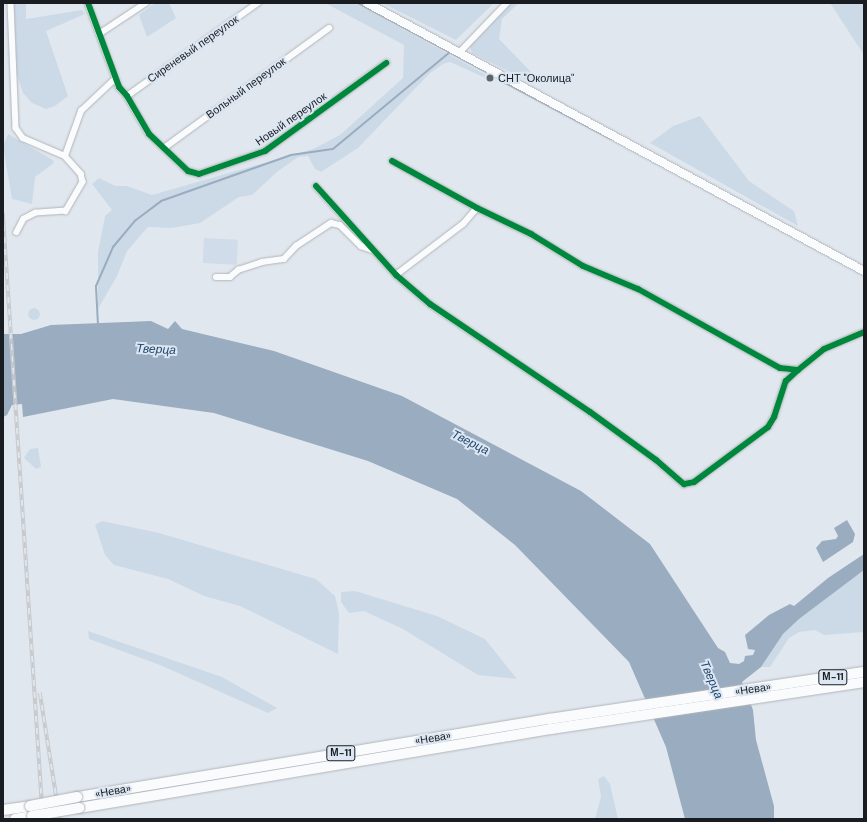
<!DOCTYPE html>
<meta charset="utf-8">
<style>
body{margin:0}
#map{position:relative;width:867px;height:822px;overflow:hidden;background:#e1e7ee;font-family:"DM Sans",sans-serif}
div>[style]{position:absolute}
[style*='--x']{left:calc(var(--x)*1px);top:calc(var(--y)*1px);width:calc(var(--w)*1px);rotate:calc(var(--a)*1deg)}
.built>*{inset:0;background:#d0dce9;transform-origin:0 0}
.green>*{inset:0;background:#ccdae8}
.round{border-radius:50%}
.water>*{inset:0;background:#9aacbf}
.stream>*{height:2px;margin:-1px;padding:0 1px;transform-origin:1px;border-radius:1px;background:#9aacbf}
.roads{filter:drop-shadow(0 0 1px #b1b5ba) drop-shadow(0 0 1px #b1b5ba)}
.street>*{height:5.5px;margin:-2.75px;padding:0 2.75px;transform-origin:2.75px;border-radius:2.75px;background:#fafbfc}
.secondary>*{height:8px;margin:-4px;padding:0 4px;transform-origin:4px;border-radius:4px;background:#fafbfc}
.highway>*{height:10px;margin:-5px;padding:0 5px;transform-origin:5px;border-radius:5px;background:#fafbfc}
.rail>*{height:3.5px;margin-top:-1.75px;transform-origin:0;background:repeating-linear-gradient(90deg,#dce7f3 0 6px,#c8c9cb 0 12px);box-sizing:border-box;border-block:1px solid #c8c9cb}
.bridges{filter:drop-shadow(0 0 1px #b1b5ba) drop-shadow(0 0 1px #b1b5ba)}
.highway-bridge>*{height:10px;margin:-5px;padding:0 5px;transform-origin:5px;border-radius:5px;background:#fafbfc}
.cycleway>*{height:6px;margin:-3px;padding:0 3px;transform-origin:3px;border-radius:3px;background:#00873e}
.dots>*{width:11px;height:11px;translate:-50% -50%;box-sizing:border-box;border:2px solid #dce7f3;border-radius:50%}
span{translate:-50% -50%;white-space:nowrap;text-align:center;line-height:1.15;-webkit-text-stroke:4px #dce7f3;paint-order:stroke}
.shield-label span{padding:1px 3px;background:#dce7f3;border:1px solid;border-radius:3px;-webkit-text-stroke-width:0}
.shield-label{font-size:10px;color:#191d21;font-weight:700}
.street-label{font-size:11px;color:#191d21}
.poi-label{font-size:11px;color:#191d21}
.left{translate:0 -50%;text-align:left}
.water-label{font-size:12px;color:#1f4569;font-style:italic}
.frame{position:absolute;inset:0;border:4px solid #191d21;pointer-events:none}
</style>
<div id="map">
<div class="built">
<div style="left:204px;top:238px;width:34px;height:25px;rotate:3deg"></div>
</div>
<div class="green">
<div style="clip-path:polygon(14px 3px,26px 3px,26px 19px,82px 10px,85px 14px,46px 31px,68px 96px,55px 106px,46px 109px,32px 103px,23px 93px,16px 72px)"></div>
<div style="clip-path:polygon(155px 3px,169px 3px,176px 18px,147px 37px,139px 15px)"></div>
<div style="clip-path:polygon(325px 3px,355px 3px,486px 75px,486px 78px,450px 62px,443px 64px,429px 74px,358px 148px,321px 172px,315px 169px,308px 156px,298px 157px,277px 172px,252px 195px,239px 197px,200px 223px,172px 228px,148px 227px,127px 251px,117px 276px,98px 309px,98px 252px,105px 216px,112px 210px,92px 184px,99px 178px,115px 186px,127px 186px,152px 195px,313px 149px,340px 135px,403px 78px,404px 45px)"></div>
<div style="clip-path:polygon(382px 3px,494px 3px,456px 40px)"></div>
<div style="clip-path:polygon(512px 3px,519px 3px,502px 19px,499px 39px,536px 77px,528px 81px,472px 53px,469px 44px)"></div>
<div style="clip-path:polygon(830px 3px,864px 3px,864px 55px)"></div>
<div style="clip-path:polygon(700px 116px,749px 181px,794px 211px,798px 226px,650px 143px,673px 126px)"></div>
<div style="clip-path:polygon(8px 134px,53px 160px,54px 163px,35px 177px,32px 204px,12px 199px,3px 146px)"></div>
<div class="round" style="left:28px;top:308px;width:12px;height:12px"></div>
<div style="clip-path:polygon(38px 448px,41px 467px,36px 469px,24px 458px,30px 449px)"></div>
<div style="clip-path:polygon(102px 521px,159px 533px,316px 579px,335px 596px,339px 613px,338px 654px,240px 606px,204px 596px,168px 579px,114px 565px,105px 555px,95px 525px)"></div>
<div style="clip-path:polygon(864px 570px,864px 632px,824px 635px,815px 630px,799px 632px,789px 638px,770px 667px,761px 667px,783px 634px,799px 619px)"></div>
<div style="clip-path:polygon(355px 591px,437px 616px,485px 639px,517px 679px,478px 675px,403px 629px,364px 611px,349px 613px,341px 602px,341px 592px)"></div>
<div style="clip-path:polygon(88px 631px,222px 677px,277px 708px,268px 713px,160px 665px,89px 639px)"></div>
<div style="clip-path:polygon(604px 776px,610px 784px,618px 819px,595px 819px,601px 797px,598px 779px)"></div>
</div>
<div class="water">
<div style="clip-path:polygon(151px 321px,168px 329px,175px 321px,182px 329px,274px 351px,402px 396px,581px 491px,650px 544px,718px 648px,725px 652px,730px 663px,739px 664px,744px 661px,745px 656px,753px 655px,755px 650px,748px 649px,745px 635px,769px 615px,790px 604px,794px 606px,828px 578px,864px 554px,864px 570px,799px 619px,783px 634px,761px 667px,742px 682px,753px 710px,756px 740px,774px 806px,774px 819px,685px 819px,666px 747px,629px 662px,515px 545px,457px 499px,368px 461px,214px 413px,113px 399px,23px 417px,22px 404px,12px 405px,7px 415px,3px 417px,3px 334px,21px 334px,51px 325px)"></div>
<div style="clip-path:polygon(847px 520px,855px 534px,853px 542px,823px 562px,816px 548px,822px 541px,836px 539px,838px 536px,834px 528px)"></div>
</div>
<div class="stream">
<div style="--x:358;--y:3;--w:145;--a:28.3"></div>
<div style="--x:500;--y:80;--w:126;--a:28"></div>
<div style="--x:98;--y:325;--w:39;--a:-93"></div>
<div style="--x:96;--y:286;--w:43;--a:-66.4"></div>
<div style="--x:113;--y:247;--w:35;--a:-50"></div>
<div style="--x:136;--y:220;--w:31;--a:-37"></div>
<div style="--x:161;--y:201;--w:138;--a:-19.5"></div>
<div style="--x:291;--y:155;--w:42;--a:-8.1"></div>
<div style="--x:333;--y:149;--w:152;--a:-39.7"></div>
</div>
<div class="roads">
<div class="street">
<div style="--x:11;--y:3;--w:125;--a:87.7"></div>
<div style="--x:16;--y:128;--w:12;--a:55"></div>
<div style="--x:23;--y:138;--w:46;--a:23.2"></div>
<div style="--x:65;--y:156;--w:24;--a:48"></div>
<div style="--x:81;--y:174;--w:8;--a:76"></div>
<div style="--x:83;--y:182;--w:34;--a:120"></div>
<div style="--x:66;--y:211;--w:30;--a:176"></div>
<div style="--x:36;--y:213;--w:13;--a:153"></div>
<div style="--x:24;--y:219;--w:15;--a:118"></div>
<div style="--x:88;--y:3;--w:90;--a:69.7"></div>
<div style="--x:119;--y:87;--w:12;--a:48"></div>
<div style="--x:127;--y:96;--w:44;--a:59.9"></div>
<div style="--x:149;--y:134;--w:54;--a:43.5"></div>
<div style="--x:188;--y:171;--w:11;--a:15"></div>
<div style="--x:199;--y:174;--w:70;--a:-19.2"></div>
<div style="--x:265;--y:151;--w:150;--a:-36"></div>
<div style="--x:99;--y:34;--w:56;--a:-33.4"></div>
<div style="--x:460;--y:52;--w:68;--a:-46.2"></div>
<div style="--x:127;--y:96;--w:161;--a:-35.4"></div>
<div style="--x:164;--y:148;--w:204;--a:-36"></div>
<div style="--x:65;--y:156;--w:48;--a:-70.4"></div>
<div style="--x:81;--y:111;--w:47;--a:-43.3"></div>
<div style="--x:392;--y:161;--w:97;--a:28.9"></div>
<div style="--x:477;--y:208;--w:60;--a:25.7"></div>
<div style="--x:531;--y:234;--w:61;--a:31.6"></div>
<div style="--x:583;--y:266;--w:60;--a:22.7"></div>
<div style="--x:638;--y:289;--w:162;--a:29.1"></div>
<div style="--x:780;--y:368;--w:18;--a:6"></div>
<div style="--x:316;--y:186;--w:120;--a:48"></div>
<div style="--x:396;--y:275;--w:45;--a:40.5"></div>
<div style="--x:430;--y:304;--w:193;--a:34"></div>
<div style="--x:590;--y:412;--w:82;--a:36"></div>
<div style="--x:656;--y:460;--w:37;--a:41"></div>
<div style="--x:684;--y:484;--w:10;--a:-11"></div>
<div style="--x:694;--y:482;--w:92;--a:-36.6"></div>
<div style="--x:768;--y:427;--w:12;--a:-59"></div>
<div style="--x:774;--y:417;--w:38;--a:-72"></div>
<div style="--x:786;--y:381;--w:16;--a:-43"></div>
<div style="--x:798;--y:370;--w:33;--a:-39"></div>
<div style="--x:824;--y:349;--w:43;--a:-23"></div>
<div style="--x:396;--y:275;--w:84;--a:-37.3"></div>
<div style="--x:463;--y:224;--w:21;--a:-49"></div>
<div style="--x:216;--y:277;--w:14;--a:0"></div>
<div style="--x:230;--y:277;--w:11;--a:-41"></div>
<div style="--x:238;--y:270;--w:25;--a:-18"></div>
<div style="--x:262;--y:262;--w:22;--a:-8"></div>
<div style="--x:284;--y:259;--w:18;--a:-47"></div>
<div style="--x:296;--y:246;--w:42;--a:-33.3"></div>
<div style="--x:331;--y:223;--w:9;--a:13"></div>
<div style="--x:340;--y:225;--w:30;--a:45"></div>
<div style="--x:361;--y:246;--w:12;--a:20"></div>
</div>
<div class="secondary">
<div style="--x:367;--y:3;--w:565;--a:28.34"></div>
</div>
<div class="highway">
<div style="--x:77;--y:797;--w:478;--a:-9.4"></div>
<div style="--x:549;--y:719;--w:318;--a:-8.5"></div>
<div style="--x:79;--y:808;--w:479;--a:-9.5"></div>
<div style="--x:551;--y:729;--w:317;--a:-8.5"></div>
<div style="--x:3;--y:810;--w:27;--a:-8"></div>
<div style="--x:15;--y:819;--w:17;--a:-10"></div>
</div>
</div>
<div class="rail">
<div style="--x:3;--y:213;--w:607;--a:86.22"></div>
<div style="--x:40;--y:693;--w:128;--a:81"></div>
</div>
<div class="bridges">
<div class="highway-bridge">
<div style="--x:30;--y:806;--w:48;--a:-10.8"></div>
<div style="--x:32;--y:816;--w:48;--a:-9.7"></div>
</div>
</div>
<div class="cycleway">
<div style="--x:88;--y:3;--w:90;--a:69.7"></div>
<div style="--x:119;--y:87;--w:12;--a:48"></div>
<div style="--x:127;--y:96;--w:44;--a:59.9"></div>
<div style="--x:149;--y:134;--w:54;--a:43.5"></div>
<div style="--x:188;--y:171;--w:11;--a:15"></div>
<div style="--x:199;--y:174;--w:70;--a:-19.2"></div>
<div style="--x:265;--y:151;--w:150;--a:-36"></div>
<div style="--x:392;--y:161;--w:97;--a:28.9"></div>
<div style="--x:477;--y:208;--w:60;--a:25.7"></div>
<div style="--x:531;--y:234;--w:61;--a:31.6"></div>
<div style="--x:583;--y:266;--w:60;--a:22.7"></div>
<div style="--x:638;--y:289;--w:162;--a:29.1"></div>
<div style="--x:780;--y:368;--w:18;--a:6"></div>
<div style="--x:316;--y:186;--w:120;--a:48"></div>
<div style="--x:396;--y:275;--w:45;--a:40.5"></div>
<div style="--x:430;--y:304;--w:193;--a:34"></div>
<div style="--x:590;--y:412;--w:82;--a:36"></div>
<div style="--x:656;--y:460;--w:37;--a:41"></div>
<div style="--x:684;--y:484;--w:10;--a:-11"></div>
<div style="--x:694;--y:482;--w:92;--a:-36.6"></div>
<div style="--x:768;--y:427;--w:12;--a:-59"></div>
<div style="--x:774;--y:417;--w:38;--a:-72"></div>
<div style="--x:786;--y:381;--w:16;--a:-43"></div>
<div style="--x:798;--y:370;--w:33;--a:-39"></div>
<div style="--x:824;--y:349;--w:43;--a:-23"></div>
</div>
<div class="dots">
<div style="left:490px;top:78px;background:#5f6469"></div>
</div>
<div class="shield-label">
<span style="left:833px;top:677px">М-11</span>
<span style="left:341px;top:753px">М-11</span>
</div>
<div class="street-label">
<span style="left:193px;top:49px;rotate:-35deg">Сиреневый переулок</span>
<span style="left:246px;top:88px;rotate:-36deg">Вольный переулок</span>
<span style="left:291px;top:119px;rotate:-35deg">Новый переулок</span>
<span style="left:753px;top:689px;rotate:-8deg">«Нева»</span>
<span style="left:433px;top:738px;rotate:-9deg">«Нева»</span>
<span style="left:113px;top:791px;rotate:-10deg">«Нева»</span>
</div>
<div class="poi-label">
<span class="left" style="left:498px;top:78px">СНТ "Околица"</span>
</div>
<div class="water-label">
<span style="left:156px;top:350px;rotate:3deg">Тверца</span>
<span style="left:470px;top:443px;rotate:27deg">Тверца</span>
<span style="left:711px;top:680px;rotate:67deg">Тверца</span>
</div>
<div class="frame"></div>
</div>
